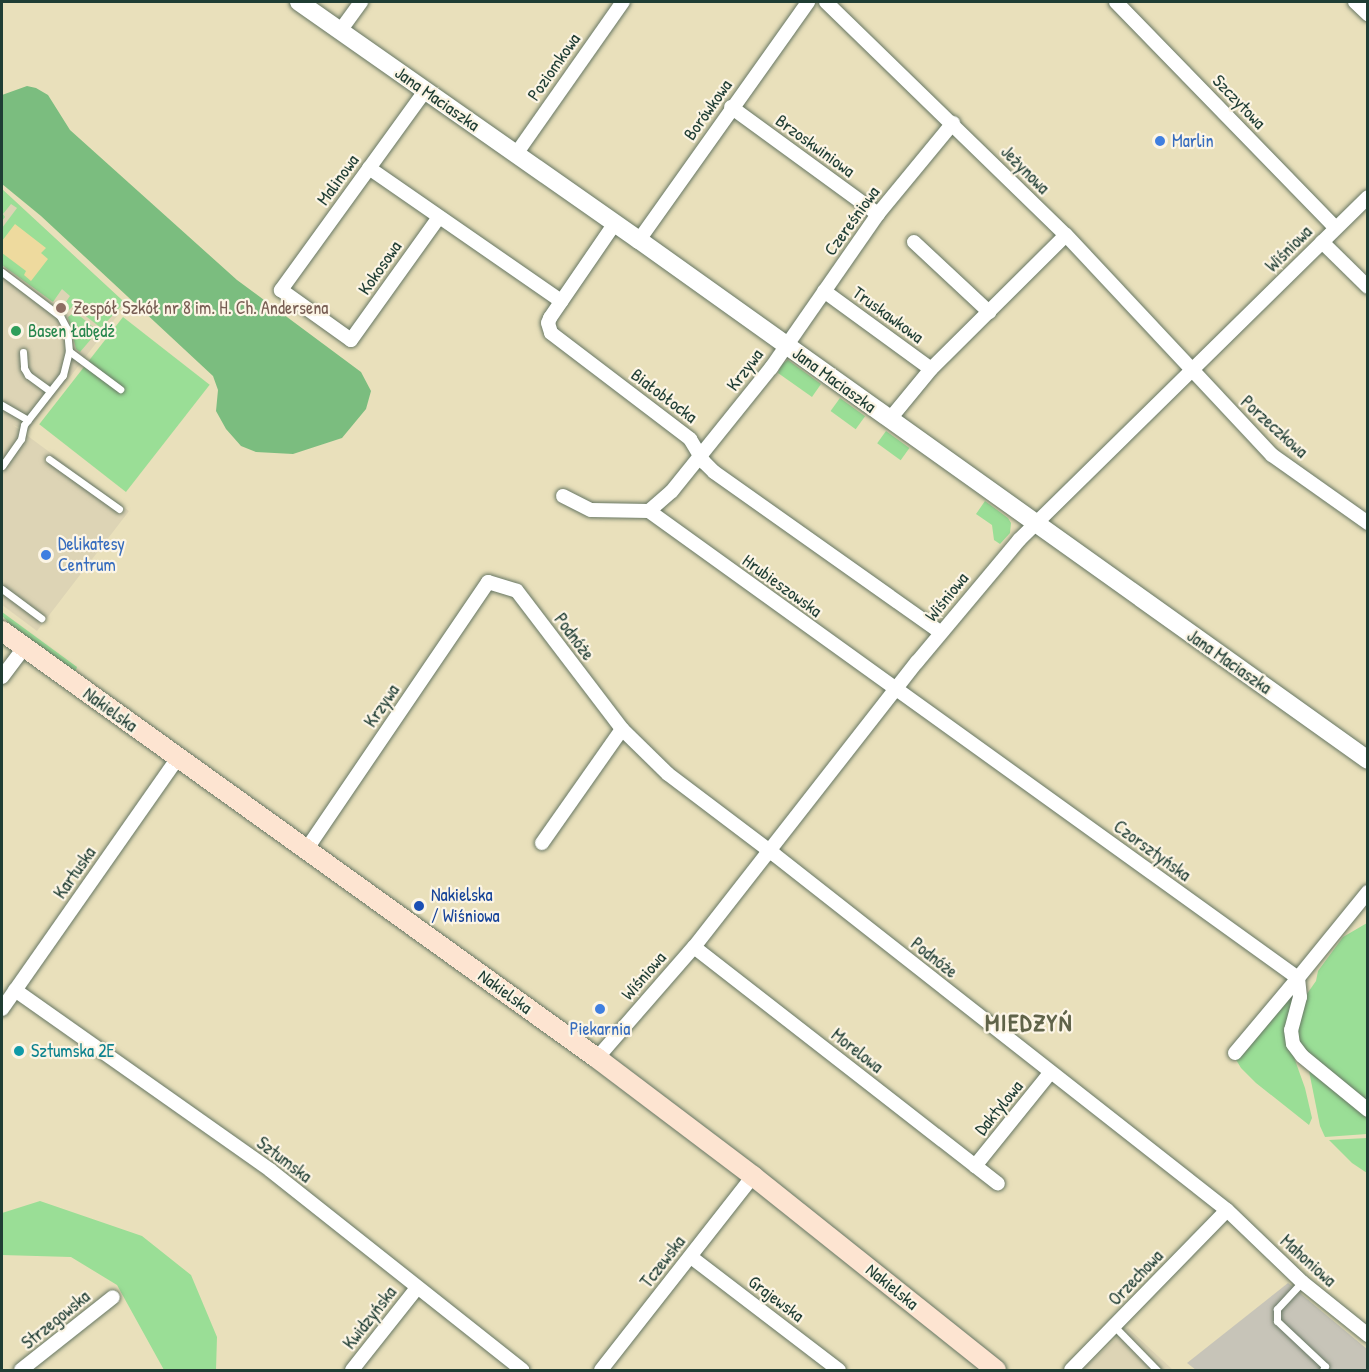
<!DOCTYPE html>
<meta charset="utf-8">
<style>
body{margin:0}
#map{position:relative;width:1369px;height:1372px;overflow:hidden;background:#e9e0bb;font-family:"Patrick Hand",sans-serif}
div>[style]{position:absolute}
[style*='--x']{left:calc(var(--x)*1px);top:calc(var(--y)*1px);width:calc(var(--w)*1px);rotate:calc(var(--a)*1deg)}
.built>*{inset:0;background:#ddd4b5}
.industrial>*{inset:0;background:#c7c4b8}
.green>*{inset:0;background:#9ade96;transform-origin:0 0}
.forest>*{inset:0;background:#7bbd7f}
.sand>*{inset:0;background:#eeda9e}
.roads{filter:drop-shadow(0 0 2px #667663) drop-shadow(0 0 2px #667663)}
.service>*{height:7px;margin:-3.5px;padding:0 3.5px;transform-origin:3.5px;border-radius:3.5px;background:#fff}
.minor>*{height:14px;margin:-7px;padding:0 7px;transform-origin:7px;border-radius:7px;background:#fff}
.tertiary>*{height:18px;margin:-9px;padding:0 9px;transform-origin:9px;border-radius:9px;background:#fff}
.secondary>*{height:20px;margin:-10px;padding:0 10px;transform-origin:10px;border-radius:10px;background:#fde4d1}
.dots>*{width:16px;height:16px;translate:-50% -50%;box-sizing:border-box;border:3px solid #fcf5e5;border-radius:50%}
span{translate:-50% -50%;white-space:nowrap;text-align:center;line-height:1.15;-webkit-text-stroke:4.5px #fcf5e5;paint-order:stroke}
.street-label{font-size:18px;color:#1f3d34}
.shop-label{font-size:18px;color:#366cbe}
.left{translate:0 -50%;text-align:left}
.education-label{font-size:18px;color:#785e54}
.leisure-label{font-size:18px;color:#27864d}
.transit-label{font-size:18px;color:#164399}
.culture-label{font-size:18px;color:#0d838f}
.district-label{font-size:24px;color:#5f6349;font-weight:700;letter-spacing:1.5px}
.frame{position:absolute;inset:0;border:3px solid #1f3d34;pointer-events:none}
</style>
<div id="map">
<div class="built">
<div style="clip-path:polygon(2px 189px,122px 300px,121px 311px,28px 431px,13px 425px,129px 511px,37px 631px,2px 605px)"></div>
<div style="clip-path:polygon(1128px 1328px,1173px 1370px,1082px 1370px)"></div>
</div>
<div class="industrial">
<div style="clip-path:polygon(1288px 1283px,1367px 1349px,1367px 1370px,1196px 1370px,1187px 1363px)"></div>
</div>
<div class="green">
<div style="clip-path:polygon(2px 189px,122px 300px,122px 305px,101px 328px,73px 306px,65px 314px,61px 309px,70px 296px,62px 289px,53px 302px,2px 265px,2px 228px,17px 208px,11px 204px,3px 214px,5px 217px,2px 221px)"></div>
<div style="clip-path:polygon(75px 312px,98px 331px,80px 352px,76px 349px,68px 317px)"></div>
<div style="left:123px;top:317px;width:110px;height:136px;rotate:38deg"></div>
<div style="clip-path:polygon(788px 360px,821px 384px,812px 397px,778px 373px,782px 364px)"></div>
<div style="left:840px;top:398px;width:31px;height:16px;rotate:36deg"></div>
<div style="left:886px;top:431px;width:29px;height:15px;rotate:36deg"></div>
<div style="clip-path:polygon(985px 501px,1008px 518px,1011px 523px,1010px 533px,1000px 544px,994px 540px,992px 525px,976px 514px)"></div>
<div style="clip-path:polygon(2px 612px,77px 667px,75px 673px,28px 641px,2px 616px)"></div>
<div style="clip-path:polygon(1367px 923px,1367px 1103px,1303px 1051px,1294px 1032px,1304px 998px,1316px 981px,1318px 971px,1343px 937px)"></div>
<div style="clip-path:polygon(1293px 992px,1286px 1035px,1305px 1088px,1312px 1118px,1309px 1125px,1256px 1083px,1241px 1068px,1235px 1058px)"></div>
<div style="clip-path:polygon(1308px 1066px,1367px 1113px,1367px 1134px,1325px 1137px,1320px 1126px)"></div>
<div style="clip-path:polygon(1367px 1138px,1367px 1173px,1352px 1163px,1329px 1140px)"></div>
<div style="clip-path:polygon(40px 1201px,142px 1236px,191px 1275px,217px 1337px,216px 1370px,164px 1370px,117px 1285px,71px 1257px,2px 1255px,2px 1213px)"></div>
</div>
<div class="forest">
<div style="clip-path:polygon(27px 86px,36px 88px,48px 95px,70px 130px,237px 280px,361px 372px,371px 391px,366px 409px,342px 438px,293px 454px,256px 452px,241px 446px,226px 429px,216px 411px,218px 390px,213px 376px,41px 216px,2px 184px,2px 95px)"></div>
</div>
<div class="sand">
<div style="clip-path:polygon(15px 224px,46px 248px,41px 253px,48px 259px,31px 281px,24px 275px,26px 271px,2px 253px,2px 241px)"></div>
</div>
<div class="roads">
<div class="service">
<div style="--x:2;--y:272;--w:73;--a:37.2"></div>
<div style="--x:60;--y:316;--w:15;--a:62"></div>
<div style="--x:67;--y:329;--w:22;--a:85"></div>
<div style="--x:69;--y:351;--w:25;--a:104"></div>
<div style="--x:63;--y:375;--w:63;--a:128"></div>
<div style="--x:24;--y:425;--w:14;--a:102"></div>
<div style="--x:21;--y:439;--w:33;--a:125"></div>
<div style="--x:69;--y:351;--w:64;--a:36.7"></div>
<div style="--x:23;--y:352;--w:16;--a:86"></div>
<div style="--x:24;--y:368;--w:8;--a:60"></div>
<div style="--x:28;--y:375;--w:27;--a:36"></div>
<div style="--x:2;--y:405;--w:30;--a:30"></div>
<div style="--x:49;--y:459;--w:86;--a:35.5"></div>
<div style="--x:2;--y:589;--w:49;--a:36.6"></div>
<div style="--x:1302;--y:1282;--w:37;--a:133"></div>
<div style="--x:1277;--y:1309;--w:12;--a:90"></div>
<div style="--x:1277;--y:1321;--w:66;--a:43.2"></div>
<div style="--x:1325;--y:1366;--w:4;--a:117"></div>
<div style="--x:1114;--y:1326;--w:62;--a:45.7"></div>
</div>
<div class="minor">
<div style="--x:826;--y:2;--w:334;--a:44.2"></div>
<div style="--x:1066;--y:235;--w:301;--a:46.9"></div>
<div style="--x:1272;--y:455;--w:118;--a:35.3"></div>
<div style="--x:1116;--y:2;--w:315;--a:45.8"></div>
<div style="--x:1355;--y:2;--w:18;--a:43"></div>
<div style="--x:340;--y:31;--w:36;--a:-54"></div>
<div style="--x:425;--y:91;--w:246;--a:125.9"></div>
<div style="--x:281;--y:290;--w:86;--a:35.5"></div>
<div style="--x:351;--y:340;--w:151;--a:-54.4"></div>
<div style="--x:731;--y:107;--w:182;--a:36.1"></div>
<div style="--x:516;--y:154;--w:186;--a:-54.9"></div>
<div style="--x:369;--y:168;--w:234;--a:34.7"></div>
<div style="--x:615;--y:223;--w:115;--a:124.4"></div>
<div style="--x:550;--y:318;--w:5;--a:112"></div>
<div style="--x:548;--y:323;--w:10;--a:73"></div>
<div style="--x:551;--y:333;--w:175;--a:37.3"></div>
<div style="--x:690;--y:439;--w:27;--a:59"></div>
<div style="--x:704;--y:462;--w:14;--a:45"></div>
<div style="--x:714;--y:472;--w:278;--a:35.3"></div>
<div style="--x:639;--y:240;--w:292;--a:-54.6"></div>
<div style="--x:914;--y:242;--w:103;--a:43"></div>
<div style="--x:1322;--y:242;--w:64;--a:44.4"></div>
<div style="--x:824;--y:291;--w:132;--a:36.1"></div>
<div style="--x:889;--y:420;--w:66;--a:-50.5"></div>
<div style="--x:931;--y:369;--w:190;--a:-44.8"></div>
<div style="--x:563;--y:496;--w:31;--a:27"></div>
<div style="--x:591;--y:510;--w:58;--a:1"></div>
<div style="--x:649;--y:511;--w:30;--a:-41"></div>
<div style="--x:672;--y:491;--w:158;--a:-51.2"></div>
<div style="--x:771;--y:368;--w:188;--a:-55.2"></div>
<div style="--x:878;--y:214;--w:118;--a:-50.5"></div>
<div style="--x:649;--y:511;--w:800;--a:35.74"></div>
<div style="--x:1298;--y:978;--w:111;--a:-50.9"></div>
<div style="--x:2;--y:677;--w:36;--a:-53"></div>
<div style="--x:542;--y:843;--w:139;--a:-54.9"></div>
<div style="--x:306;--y:850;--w:324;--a:-55.8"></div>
<div style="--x:488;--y:582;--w:30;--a:17"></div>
<div style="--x:517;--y:591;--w:173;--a:52.7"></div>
<div style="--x:622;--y:729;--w:64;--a:44.4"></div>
<div style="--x:668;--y:774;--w:134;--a:37.1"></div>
<div style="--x:775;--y:855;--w:575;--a:38.15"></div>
<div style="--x:1227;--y:1210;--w:104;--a:43.8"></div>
<div style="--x:1302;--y:1282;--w:85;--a:38.8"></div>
<div style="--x:694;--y:947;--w:385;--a:37.9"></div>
<div style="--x:15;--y:990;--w:312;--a:35.2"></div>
<div style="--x:270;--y:1170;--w:322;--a:38.4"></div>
<div style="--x:2;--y:1009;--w:307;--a:-55"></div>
<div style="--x:1235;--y:1053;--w:98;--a:-50"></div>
<div style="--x:1298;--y:978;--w:19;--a:84"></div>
<div style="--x:1300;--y:997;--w:34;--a:105"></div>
<div style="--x:1291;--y:1030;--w:14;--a:82"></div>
<div style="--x:1293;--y:1044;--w:15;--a:53"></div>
<div style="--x:1302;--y:1056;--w:85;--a:39.3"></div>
<div style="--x:597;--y:1058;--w:147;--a:-48.9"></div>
<div style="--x:694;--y:947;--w:362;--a:-52"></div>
<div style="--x:917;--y:662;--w:159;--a:-50.1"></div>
<div style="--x:1019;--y:540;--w:489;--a:-44.5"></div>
<div style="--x:975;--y:1166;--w:119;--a:-51.1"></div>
<div style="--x:691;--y:1257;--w:186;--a:37.4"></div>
<div style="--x:21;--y:1370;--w:117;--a:-38.4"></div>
<div style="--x:352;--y:1370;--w:105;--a:-51.6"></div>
<div style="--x:601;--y:1370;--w:246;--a:-51.9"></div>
<div style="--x:1071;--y:1370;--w:223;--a:-45.7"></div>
</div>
<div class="tertiary">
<div style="--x:299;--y:2;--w:415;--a:35"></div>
<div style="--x:639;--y:240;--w:895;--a:35.5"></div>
</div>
<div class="secondary">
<div style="--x:2;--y:631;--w:732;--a:35.67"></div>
<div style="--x:597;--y:1058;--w:196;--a:37.1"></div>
<div style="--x:753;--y:1176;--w:311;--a:38.6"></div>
</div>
</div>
<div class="dots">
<div style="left:1160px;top:141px;background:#3f7fe0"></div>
<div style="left:61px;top:308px;background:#8d6e63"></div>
<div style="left:16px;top:331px;background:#2e9e5b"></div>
<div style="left:46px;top:555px;background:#3f7fe0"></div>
<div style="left:419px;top:906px;background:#1a4fb4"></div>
<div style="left:600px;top:1009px;background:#3f7fe0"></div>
<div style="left:19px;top:1051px;background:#0f9aa8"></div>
</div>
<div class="street-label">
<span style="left:554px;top:67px;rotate:-55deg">Poziomkowa</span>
<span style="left:437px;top:99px;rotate:35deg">Jana Maciaszka</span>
<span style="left:1239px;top:102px;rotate:46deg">Szczytowa</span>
<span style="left:708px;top:110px;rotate:-55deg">Borówkowa</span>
<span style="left:815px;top:146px;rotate:36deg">Brzoskwiniowa</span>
<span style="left:1025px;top:170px;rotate:45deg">Jeżynowa</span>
<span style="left:338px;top:180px;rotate:-54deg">Malinowa</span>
<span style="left:852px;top:221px;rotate:-54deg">Czereśniowa</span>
<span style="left:1289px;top:249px;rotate:-45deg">Wiśniowa</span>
<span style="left:380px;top:268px;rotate:-55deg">Kokosowa</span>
<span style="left:888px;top:315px;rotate:36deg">Truskawkowa</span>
<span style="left:745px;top:370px;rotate:-53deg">Krzywa</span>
<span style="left:834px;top:380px;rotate:36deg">Jana Maciaszka</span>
<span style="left:664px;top:396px;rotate:37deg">Białobłocka</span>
<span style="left:1274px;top:427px;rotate:42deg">Porzeczkowa</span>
<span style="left:782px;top:586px;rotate:36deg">Hrubieszowska</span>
<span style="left:947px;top:597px;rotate:-51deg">Wiśniowa</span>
<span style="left:574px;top:637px;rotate:53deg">Podnóże</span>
<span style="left:1229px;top:662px;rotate:35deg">Jana Maciaszka</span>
<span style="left:382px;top:706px;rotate:-56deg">Krzywa</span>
<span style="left:110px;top:710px;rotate:36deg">Nakielska</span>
<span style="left:1152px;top:851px;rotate:36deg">Czorsztyńska</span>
<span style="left:75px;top:873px;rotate:-55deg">Kartuska</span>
<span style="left:934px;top:958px;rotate:38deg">Podnóże</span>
<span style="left:644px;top:976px;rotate:-49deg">Wiśniowa</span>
<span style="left:505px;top:992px;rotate:36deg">Nakielska</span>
<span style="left:857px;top:1051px;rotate:38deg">Morelowa</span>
<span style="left:999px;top:1108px;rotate:-51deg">Daktylowa</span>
<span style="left:284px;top:1160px;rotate:37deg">Sztumska</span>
<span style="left:1308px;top:1261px;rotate:42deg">Mahoniowa</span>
<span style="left:663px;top:1262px;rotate:-52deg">Tczewska</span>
<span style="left:1136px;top:1278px;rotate:-46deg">Orzechowa</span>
<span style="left:892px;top:1287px;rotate:39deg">Nakielska</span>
<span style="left:776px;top:1299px;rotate:37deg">Grajewska</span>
<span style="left:370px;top:1318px;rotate:-52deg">Kwidzyńska</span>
<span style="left:56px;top:1320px;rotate:-39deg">Strzegowska</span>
</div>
<div class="shop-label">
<span class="left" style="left:1172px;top:141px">Marlin</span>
<span class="left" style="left:58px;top:555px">Delikatesy<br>Centrum</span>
<span style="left:600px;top:1029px">Piekarnia</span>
</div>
<div class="education-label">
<span class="left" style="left:73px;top:308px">Zespół Szkół nr 8 im. H. Ch. Andersena</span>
</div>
<div class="leisure-label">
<span class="left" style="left:28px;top:331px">Basen Łabędź</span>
</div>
<div class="transit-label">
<span class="left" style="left:431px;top:906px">Nakielska<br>/ Wiśniowa</span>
</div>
<div class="culture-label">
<span class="left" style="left:31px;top:1051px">Sztumska 2E</span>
</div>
<div class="district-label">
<span style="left:1029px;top:1023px">MIEDZYŃ</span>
</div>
<div class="frame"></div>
</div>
